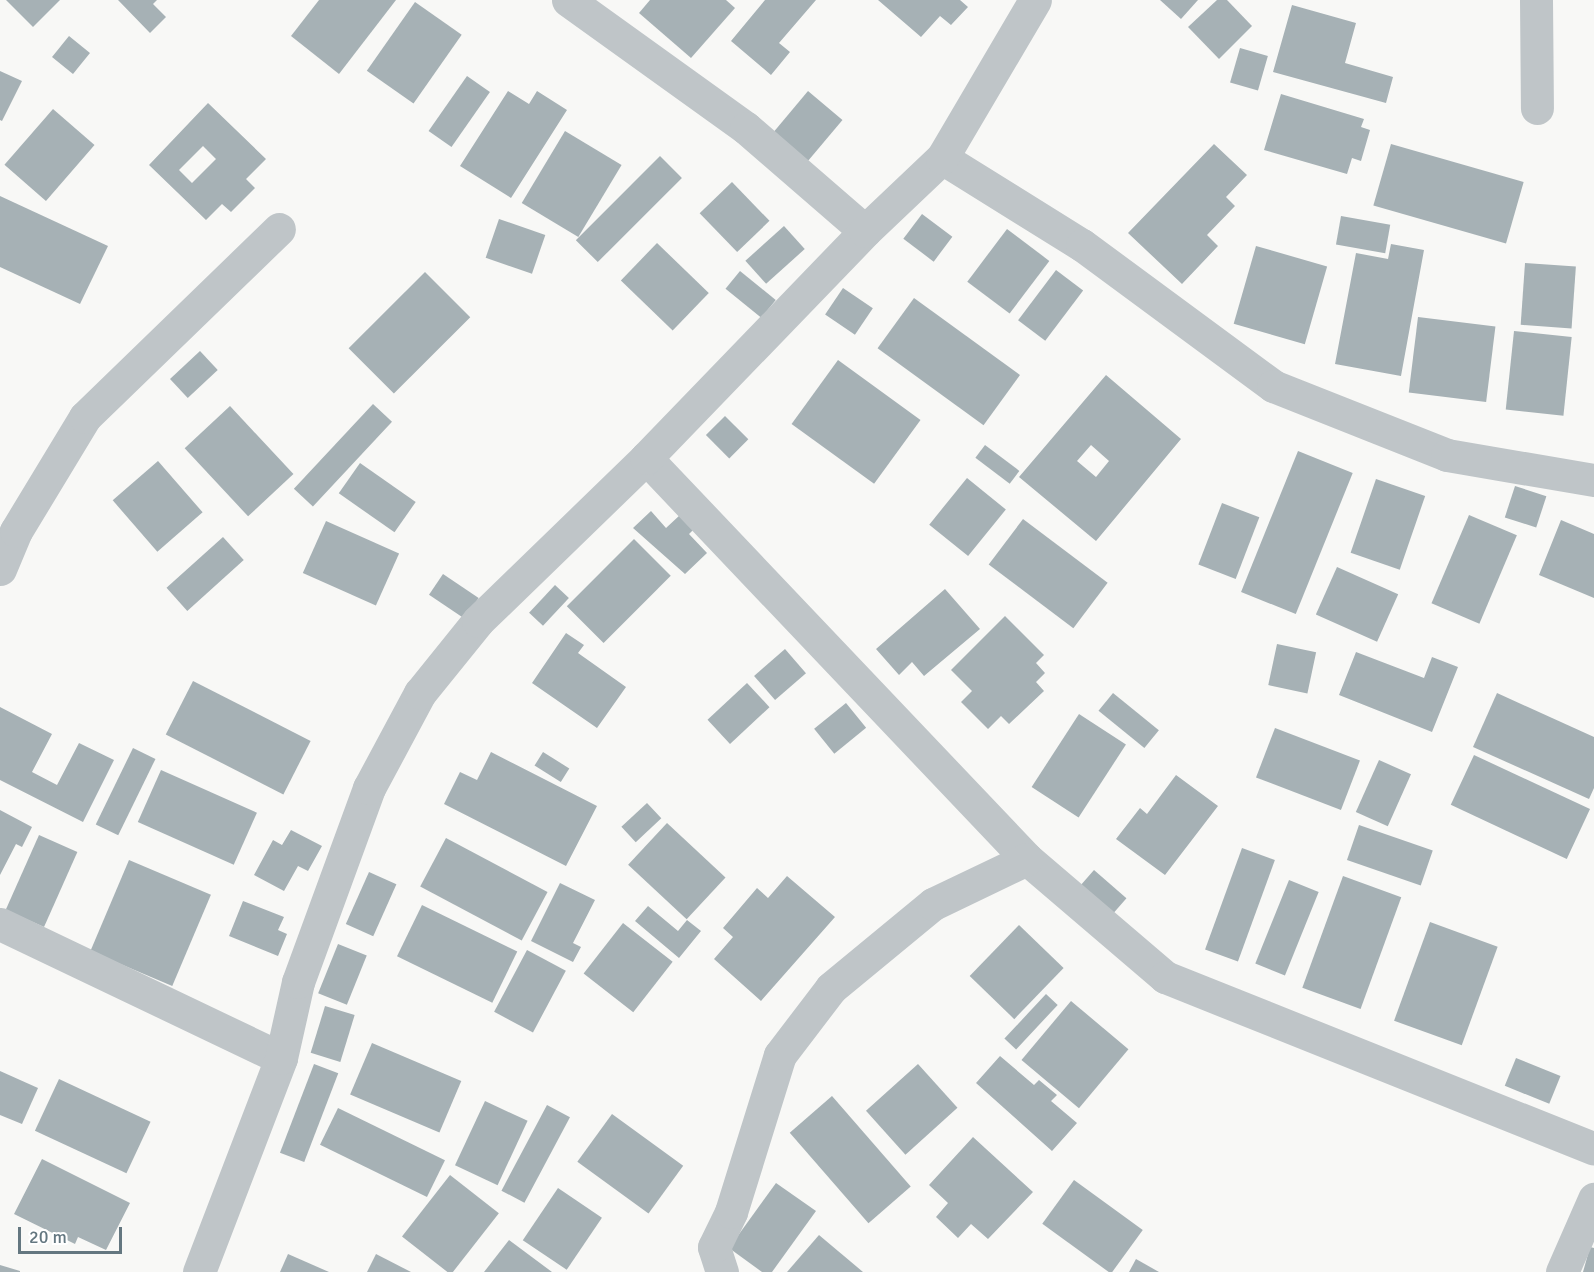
<!DOCTYPE html>
<style>
body{margin:0}
#map{position:relative;width:1594px;height:1272px;overflow:hidden;background:#f8f8f6;font-family:Signika,sans-serif}
div>[style]{position:absolute}
[style*='--x']{left:calc(var(--x)*1px);top:calc(var(--y)*1px);width:calc(var(--w)*1px);rotate:calc(var(--a)*1deg)}
.building>*{inset:0;background:#a6b1b5;transform-origin:0 0}
.minor>*{height:33px;margin:-16.5px;padding:0 16.5px;transform-origin:16.5px;border-radius:16.5px;background:#bfc5c8}
span{translate:-50% -50%;white-space:nowrap;text-align:center;line-height:1.15;-webkit-text-stroke:6px #fff;paint-order:stroke}
.scale{position:absolute;left:18px;top:1227px;width:104px;height:27px;box-sizing:border-box;border:3px solid #647780;border-top:0;padding-left:8px;font-size:18px;line-height:21px;white-space:nowrap;color:#647780;-webkit-text-stroke:4px #fff;paint-order:stroke}
</style>
<div id="map">
<div class="building">
<div style="clip-path:polygon(6px 0,60px 0,33px 27px)"></div>
<div style="clip-path:polygon(118px 0,157px 0,153px 4px,166px 17px,150px 33px)"></div>
<div style="clip-path:polygon(319px 0,396px 0,339px 74px,291px 36px)"></div>
<div style="clip-path:polygon(650px 0,726px 0,735px 8px,691px 58px,639px 13px)"></div>
<div style="clip-path:polygon(765px 0,816px 0,779px 43px,790px 52px,771px 75px,731px 41px)"></div>
<div style="clip-path:polygon(878px 0,960px 0,968px 7px,951px 25px,940px 16px,921px 37px)"></div>
<div style="clip-path:polygon(1160px 0,1198px 0,1181px 19px)"></div>
<div style="clip-path:polygon(1217px 0,1227px 0,1252px 26px,1219px 59px,1188px 27px)"></div>
<div style="left:415px;top:2px;width:57px;height:84px;rotate:35deg"></div>
<div style="clip-path:polygon(1292px 5px,1356px 23px,1345px 63px,1393px 77px,1386px 103px,1273px 72px)"></div>
<div style="left:69px;top:36px;width:27px;height:27px;rotate:39deg"></div>
<div style="left:1240px;top:48px;width:29px;height:36px;rotate:16deg"></div>
<div style="clip-path:polygon(0 71px,22px 81px,2px 121px,0 120px)"></div>
<div style="left:467px;top:76px;width:28px;height:67px;rotate:35deg"></div>
<div style="clip-path:polygon(508px 91px,529px 104px,537px 91px,567px 110px,511px 198px,460px 166px)"></div>
<div style="left:808px;top:91px;width:45px;height:57px;rotate:40deg"></div>
<div style="clip-path:polygon(1281px 94px,1364px 119px,1361px 127px,1370px 130px,1361px 161px,1352px 158px,1347px 174px,1264px 150px)"></div>
<div style="clip-path:polygon(evenodd,208px 103px,266px 159px,246px 179px,255px 188px,231px 212px,222px 204px,206px 220px,149px 165px,208px 103px,203px 146px,216px 159px,192px 183px,179px 170px,203px 146px)"></div>
<div style="left:53px;top:109px;width:55px;height:74px;rotate:41deg"></div>
<div style="left:565px;top:131px;width:66px;height:84px;rotate:31deg"></div>
<div style="clip-path:polygon(1214px 144px,1247px 175px,1226px 197px,1235px 206px,1207px 235px,1218px 246px,1182px 284px,1128px 233px)"></div>
<div style="left:1391px;top:144px;width:138px;height:64px;rotate:16deg"></div>
<div style="left:660px;top:156px;width:31px;height:119px;rotate:45deg"></div>
<div style="left:732px;top:182px;width:54px;height:45px;rotate:46deg"></div>
<div style="clip-path:polygon(0 196px,108px 246px,80px 304px,0 267px)"></div>
<div style="left:922px;top:214px;width:38px;height:31px;rotate:37deg"></div>
<div style="left:1341px;top:216px;width:50px;height:29px;rotate:10deg"></div>
<div style="left:499px;top:219px;width:49px;height:41px;rotate:19deg"></div>
<div style="left:784px;top:226px;width:31px;height:52px;rotate:48deg"></div>
<div style="left:1007px;top:229px;width:53px;height:66px;rotate:37deg"></div>
<div style="left:657px;top:243px;width:72px;height:52px;rotate:44deg"></div>
<div style="clip-path:polygon(1391px 244px,1424px 250px,1401px 376px,1335px 364px,1356px 253px,1388px 259px)"></div>
<div style="left:1256px;top:246px;width:74px;height:81px;rotate:16deg"></div>
<div style="left:1525px;top:263px;width:51px;height:62px;rotate:4deg"></div>
<div style="left:1056px;top:270px;width:34px;height:63px;rotate:37deg"></div>
<div style="left:740px;top:271px;width:46px;height:23px;rotate:39deg"></div>
<div style="left:425px;top:272px;width:64px;height:108px;rotate:45deg"></div>
<div style="left:843px;top:288px;width:36px;height:32px;rotate:34deg"></div>
<div style="left:914px;top:298px;width:131px;height:62px;rotate:36deg"></div>
<div style="left:1418px;top:317px;width:78px;height:76px;rotate:7deg"></div>
<div style="left:1514px;top:331px;width:58px;height:79px;rotate:6deg"></div>
<div style="left:200px;top:351px;width:26px;height:41px;rotate:47deg"></div>
<div style="left:838px;top:360px;width:102px;height:79px;rotate:36deg"></div>
<div style="clip-path:polygon(evenodd,1106px 375px,1181px 439px,1096px 541px,1019px 477px,1106px 375px,1091px 445px,1109px 461px,1096px 477px,1077px 461px,1091px 445px)"></div>
<div style="left:373px;top:404px;width:26px;height:116px;rotate:43deg"></div>
<div style="left:230px;top:406px;width:93px;height:62px;rotate:47deg"></div>
<div style="left:725px;top:416px;width:33px;height:27px;rotate:45deg"></div>
<div style="left:985px;top:445px;width:43px;height:16px;rotate:37deg"></div>
<div style="left:1298px;top:451px;width:59px;height:152px;rotate:22deg"></div>
<div style="left:158px;top:461px;width:68px;height:60px;rotate:49deg"></div>
<div style="left:360px;top:463px;width:68px;height:37px;rotate:35deg"></div>
<div style="left:967px;top:478px;width:50px;height:60px;rotate:39deg"></div>
<div style="left:1376px;top:479px;width:52px;height:78px;rotate:19deg"></div>
<div style="left:1515px;top:486px;width:33px;height:33px;rotate:18deg"></div>
<div style="left:1222px;top:503px;width:40px;height:66px;rotate:21deg"></div>
<div style="clip-path:polygon(651px 511px,666px 528px,680px 515px,694px 529px,689px 534px,707px 553px,685px 574px,633px 528px)"></div>
<div style="left:1469px;top:515px;width:52px;height:96px;rotate:23deg"></div>
<div style="left:1023px;top:519px;width:106px;height:57px;rotate:37deg"></div>
<div style="clip-path:polygon(1561px 520px,1594px 534px,1594px 598px,1539px 575px)"></div>
<div style="left:326px;top:521px;width:80px;height:57px;rotate:24deg"></div>
<div style="left:223px;top:537px;width:31px;height:76px;rotate:48deg"></div>
<div style="left:634px;top:539px;width:52px;height:95px;rotate:45deg"></div>
<div style="left:1337px;top:567px;width:67px;height:52px;rotate:24deg"></div>
<div style="left:443px;top:574px;width:43px;height:25px;rotate:34deg"></div>
<div style="left:555px;top:585px;width:19px;height:38px;rotate:43deg"></div>
<div style="clip-path:polygon(945px 589px,980px 629px,924px 676px,912px 662px,899px 675px,876px 649px)"></div>
<div style="clip-path:polygon(1005px 616px,1044px 655px,1036px 663px,1045px 673px,1036px 682px,1044px 691px,1009px 724px,1001px 716px,988px 729px,961px 702px,972px 691px,951px 670px)"></div>
<div style="clip-path:polygon(566px 633px,584px 645px,578px 653px,626px 687px,597px 728px,532px 683px)"></div>
<div style="left:1277px;top:644px;width:40px;height:42px;rotate:12deg"></div>
<div style="left:785px;top:649px;width:32px;height:41px;rotate:49deg"></div>
<div style="clip-path:polygon(1356px 652px,1424px 678px,1432px 657px,1458px 667px,1432px 732px,1339px 695px)"></div>
<div style="left:193px;top:681px;width:132px;height:60px;rotate:27deg"></div>
<div style="left:747px;top:683px;width:33px;height:54px;rotate:47deg"></div>
<div style="left:1113px;top:693px;width:59px;height:23px;rotate:39deg"></div>
<div style="clip-path:polygon(1497px 693px,1594px 737px,1594px 788px,1589px 799px,1473px 747px)"></div>
<div style="left:846px;top:703px;width:32px;height:41px;rotate:51deg"></div>
<div style="clip-path:polygon(0 707px,52px 734px,32px 772px,57px 785px,79px 743px,114px 760px,83px 822px,0 780px)"></div>
<div style="left:1079px;top:714px;width:56px;height:87px;rotate:33deg"></div>
<div style="left:1275px;top:728px;width:91px;height:53px;rotate:21deg"></div>
<div style="left:133px;top:748px;width:25px;height:85px;rotate:26deg"></div>
<div style="clip-path:polygon(491px 752px,597px 806px,566px 866px,444px 804px,460px 772px,477px 780px)"></div>
<div style="left:543px;top:752px;width:31px;height:16px;rotate:32deg"></div>
<div style="left:1474px;top:755px;width:128px;height:55px;rotate:25deg"></div>
<div style="left:1379px;top:760px;width:35px;height:57px;rotate:24deg"></div>
<div style="left:161px;top:770px;width:105px;height:57px;rotate:24deg"></div>
<div style="clip-path:polygon(1176px 775px,1218px 806px,1165px 875px,1116px 839px,1140px 808px,1147px 814px)"></div>
<div style="left:647px;top:803px;width:21px;height:35px;rotate:47deg"></div>
<div style="clip-path:polygon(0 810px,32px 827px,22px 847px,16px 844px,0 875px)"></div>
<div style="left:667px;top:823px;width:80px;height:57px;rotate:43deg"></div>
<div style="left:1359px;top:825px;width:78px;height:37px;rotate:19deg"></div>
<div style="clip-path:polygon(291px 830px,322px 846px,308px 871px,298px 866px,284px 891px,254px 875px,273px 840px,282px 845px)"></div>
<div style="left:39px;top:835px;width:42px;height:82px;rotate:24deg"></div>
<div style="left:446px;top:838px;width:115px;height:55px;rotate:28deg"></div>
<div style="left:1242px;top:848px;width:35px;height:108px;rotate:20deg"></div>
<div style="left:129px;top:860px;width:89px;height:99px;rotate:23deg"></div>
<div style="left:1094px;top:870px;width:43px;height:23px;rotate:41deg"></div>
<div style="left:369px;top:872px;width:30px;height:57px;rotate:24deg"></div>
<div style="clip-path:polygon(787px 876px,835px 917px,761px 1001px,714px 959px,733px 937px,723px 928px,757px 888px,768px 898px)"></div>
<div style="left:1343px;top:876px;width:62px;height:119px;rotate:20deg"></div>
<div style="left:1289px;top:880px;width:32px;height:90px;rotate:22deg"></div>
<div style="clip-path:polygon(560px 883px,595px 900px,573px 943px,581px 947px,573px 962px,531px 941px)"></div>
<div style="clip-path:polygon(243px 901px,284px 917px,278px 930px,287px 934px,278px 956px,229px 936px)"></div>
<div style="left:422px;top:905px;width:106px;height:57px;rotate:26deg"></div>
<div style="clip-path:polygon(648px 906px,678px 931px,687px 920px,701px 931px,679px 958px,635px 921px)"></div>
<div style="left:1430px;top:922px;width:72px;height:105px;rotate:20deg"></div>
<div style="left:623px;top:923px;width:63px;height:64px;rotate:38deg"></div>
<div style="left:1019px;top:925px;width:62px;height:71px;rotate:44deg"></div>
<div style="left:338px;top:944px;width:31px;height:53px;rotate:22deg"></div>
<div style="left:527px;top:950px;width:44px;height:70px;rotate:28deg"></div>
<div style="left:1046px;top:994px;width:16px;height:61px;rotate:43deg"></div>
<div style="left:1071px;top:1001px;width:75px;height:77px;rotate:40deg"></div>
<div style="left:325px;top:1006px;width:31px;height:49px;rotate:17deg"></div>
<div style="left:372px;top:1043px;width:97px;height:56px;rotate:23deg"></div>
<div style="clip-path:polygon(1000px 1056px,1034px 1085px,1039px 1080px,1057px 1095px,1051px 1101px,1077px 1123px,1052px 1151px,976px 1083px)"></div>
<div style="left:1516px;top:1058px;width:48px;height:30px;rotate:22deg"></div>
<div style="left:314px;top:1064px;width:26px;height:95px;rotate:21deg"></div>
<div style="left:918px;top:1064px;width:59px;height:70px;rotate:48deg"></div>
<div style="clip-path:polygon(0 1071px,38px 1088px,22px 1124px,0 1115px)"></div>
<div style="left:59px;top:1079px;width:101px;height:57px;rotate:25deg"></div>
<div style="left:832px;top:1096px;width:120px;height:56px;rotate:49deg"></div>
<div style="left:485px;top:1101px;width:47px;height:71px;rotate:25deg"></div>
<div style="left:547px;top:1105px;width:26px;height:97px;rotate:28deg"></div>
<div style="left:338px;top:1108px;width:119px;height:41px;rotate:26deg"></div>
<div style="left:612px;top:1114px;width:88px;height:59px;rotate:36deg"></div>
<div style="clip-path:polygon(973px 1137px,1033px 1192px,988px 1239px,971px 1224px,958px 1238px,936px 1217px,948px 1203px,929px 1185px)"></div>
<div style="clip-path:polygon(42px 1159px,130px 1203px,106px 1250px,78px 1237px,75px 1244px,14px 1214px)"></div>
<div style="left:450px;top:1175px;width:62px;height:78px;rotate:38deg"></div>
<div style="left:1074px;top:1180px;width:85px;height:54px;rotate:36deg"></div>
<div style="clip-path:polygon(776px 1183px,816px 1211px,772px 1272px,762px 1272px,729px 1248px)"></div>
<div style="left:558px;top:1188px;width:53px;height:63px;rotate:34deg"></div>
<div style="clip-path:polygon(819px 1235px,863px 1272px,787px 1272px)"></div>
<div style="clip-path:polygon(509px 1240px,552px 1272px,484px 1272px)"></div>
<div style="clip-path:polygon(1590px 1247px,1594px 1248px,1594px 1272px,1583px 1272px)"></div>
<div style="clip-path:polygon(288px 1254px,329px 1272px,280px 1272px)"></div>
<div style="clip-path:polygon(376px 1254px,411px 1272px,367px 1272px)"></div>
<div style="clip-path:polygon(1136px 1259px,1159px 1272px,1129px 1272px)"></div>
<div style="clip-path:polygon(0 1265px,20px 1271px,20px 1272px,0 1272px)"></div>
</div>
<div class="minor">
<div style="--x:568;--y:0;--w:219;--a:35.7"></div>
<div style="--x:746;--y:128;--w:157;--a:40.9"></div>
<div style="--x:1536;--y:0;--w:108;--a:89.5"></div>
<div style="--x:942;--y:158;--w:165;--a:31.9"></div>
<div style="--x:1082;--y:245;--w:237;--a:36.4"></div>
<div style="--x:1273;--y:386;--w:187;--a:21.6"></div>
<div style="--x:1447;--y:455;--w:149;--a:9.7"></div>
<div style="--x:646;--y:458;--w:553;--a:46.47"></div>
<div style="--x:1027;--y:859;--w:182;--a:40.5"></div>
<div style="--x:1165;--y:977;--w:462;--a:21.8"></div>
<div style="--x:0;--y:569;--w:41;--a:-67.2"></div>
<div style="--x:16;--y:531;--w:133;--a:-58.8"></div>
<div style="--x:85;--y:417;--w:270;--a:-44.1"></div>
<div style="--x:0;--y:924;--w:311;--a:25.5"></div>
<div style="--x:199;--y:1272;--w:229;--a:-69"></div>
<div style="--x:281;--y:1058;--w:78;--a:-77.4"></div>
<div style="--x:298;--y:982;--w:207;--a:-69.9"></div>
<div style="--x:369;--y:788;--w:108;--a:-61.8"></div>
<div style="--x:420;--y:693;--w:92;--a:-51.1"></div>
<div style="--x:478;--y:621;--w:234;--a:-44.1"></div>
<div style="--x:646;--y:458;--w:315;--a:-46"></div>
<div style="--x:865;--y:231;--w:106;--a:-43.5"></div>
<div style="--x:942;--y:158;--w:183;--a:-59.5"></div>
<div style="--x:722;--y:1272;--w:26;--a:-108"></div>
<div style="--x:714;--y:1247;--w:39;--a:-64"></div>
<div style="--x:731;--y:1212;--w:164;--a:-72.7"></div>
<div style="--x:780;--y:1055;--w:84;--a:-52.7"></div>
<div style="--x:831;--y:988;--w:132;--a:-39.5"></div>
<div style="--x:933;--y:904;--w:104;--a:-25.6"></div>
<div style="--x:1562;--y:1272;--w:80;--a:-66.3"></div>
</div>
<div class="scale">20 m</div>
</div>
